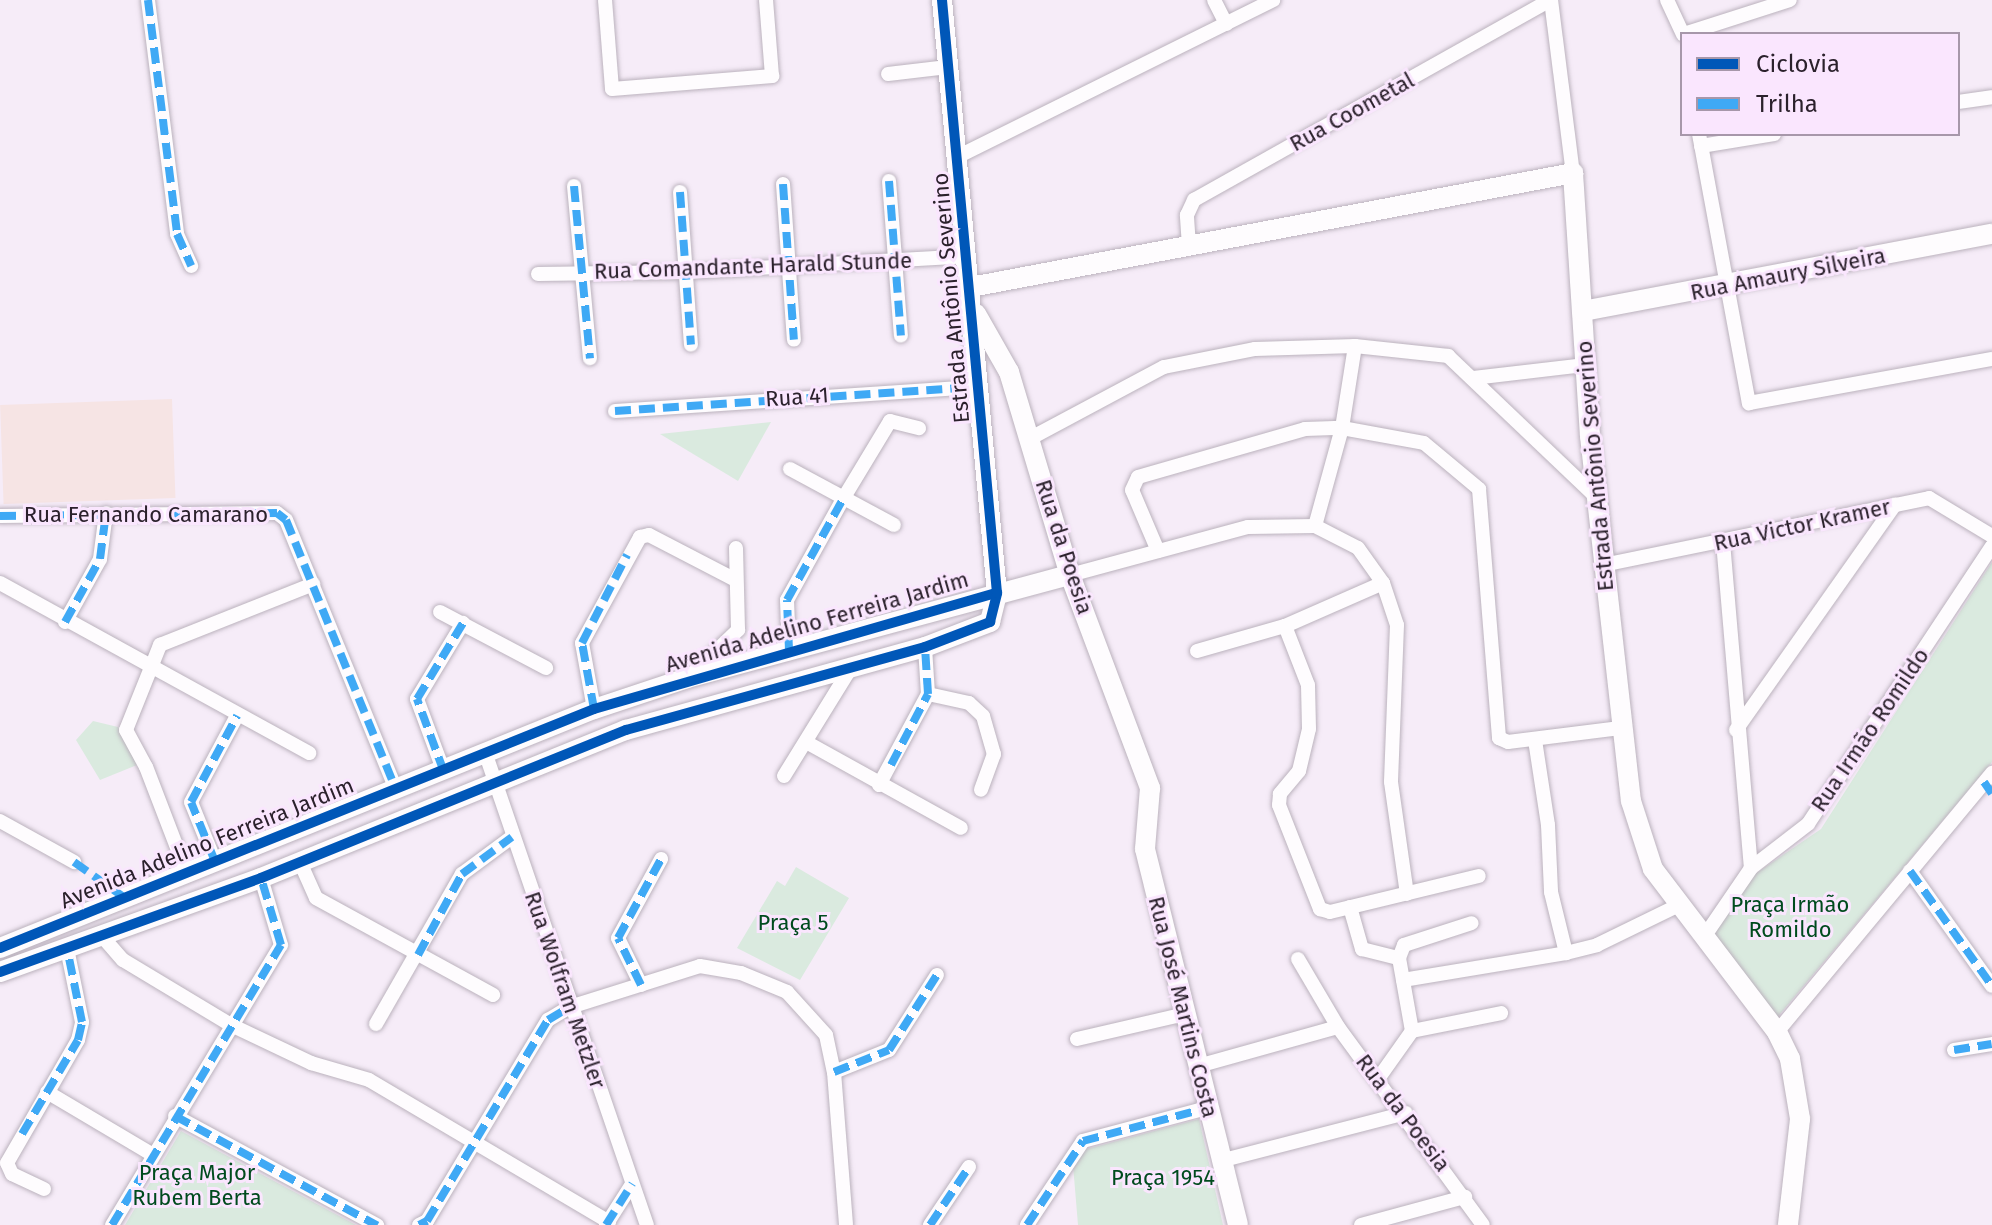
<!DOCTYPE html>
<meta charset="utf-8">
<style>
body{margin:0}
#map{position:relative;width:1992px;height:1225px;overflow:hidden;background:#f6ecf8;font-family:"Fira Sans",sans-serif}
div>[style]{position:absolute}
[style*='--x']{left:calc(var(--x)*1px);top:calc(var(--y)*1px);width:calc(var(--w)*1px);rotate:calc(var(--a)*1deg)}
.education>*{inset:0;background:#f6e4e4;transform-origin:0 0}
.green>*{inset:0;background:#daeadf}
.roads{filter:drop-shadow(0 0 2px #bbb2bd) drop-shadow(0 0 2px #bbb2bd)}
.street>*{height:14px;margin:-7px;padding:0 7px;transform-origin:7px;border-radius:7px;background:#fefcfe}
.secondary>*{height:20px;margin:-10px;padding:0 10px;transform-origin:10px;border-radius:10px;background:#fefcfe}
.quiet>*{height:8px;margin-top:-4px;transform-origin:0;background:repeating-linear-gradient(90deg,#3fa9f5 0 16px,transparent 0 24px)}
.cycleway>*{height:10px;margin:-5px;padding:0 5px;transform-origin:5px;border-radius:5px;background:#0057b8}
span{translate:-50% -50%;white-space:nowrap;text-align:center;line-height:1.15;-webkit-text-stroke:6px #fae6fe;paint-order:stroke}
.street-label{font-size:22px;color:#2b212c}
.park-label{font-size:22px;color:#004b1e}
.legend{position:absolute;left:1680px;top:32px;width:280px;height:104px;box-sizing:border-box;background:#fae6fe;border:2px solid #a797aa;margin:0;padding:10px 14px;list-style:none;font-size:24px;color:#2b212c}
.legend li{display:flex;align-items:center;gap:16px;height:40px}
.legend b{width:40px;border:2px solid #a797aa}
</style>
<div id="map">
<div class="education">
<div style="left:172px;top:399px;width:99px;height:172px;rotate:88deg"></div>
</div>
<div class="green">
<div style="clip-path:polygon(771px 422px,738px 481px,660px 434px)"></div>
<div style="clip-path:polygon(1992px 562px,1992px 762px,1776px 1019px,1711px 938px,1749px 878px,1821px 829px)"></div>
<div style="clip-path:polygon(93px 721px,118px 727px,137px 765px,100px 780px,76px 740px)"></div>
<div style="clip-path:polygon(796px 867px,849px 898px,800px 980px,737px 948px,777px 881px,785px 886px)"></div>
<div style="clip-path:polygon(1199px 1119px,1223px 1225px,1078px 1225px,1072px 1153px)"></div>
<div style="clip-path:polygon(181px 1131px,356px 1225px,125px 1225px)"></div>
</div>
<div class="roads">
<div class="street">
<div style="--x:148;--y:0;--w:236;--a:82.9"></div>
<div style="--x:177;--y:234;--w:35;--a:66"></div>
<div style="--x:605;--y:0;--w:89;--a:85.5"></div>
<div style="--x:612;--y:89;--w:161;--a:-4.6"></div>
<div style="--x:772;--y:76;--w:76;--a:-94.5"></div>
<div style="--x:1214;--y:0;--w:27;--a:63"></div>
<div style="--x:1551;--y:0;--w:174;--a:82.8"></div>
<div style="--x:1667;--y:0;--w:38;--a:65"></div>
<div style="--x:1684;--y:34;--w:111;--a:-17.8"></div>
<div style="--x:888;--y:74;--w:60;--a:-6.7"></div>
<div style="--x:1958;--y:102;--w:34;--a:-8"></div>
<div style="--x:1699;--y:134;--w:274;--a:79.5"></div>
<div style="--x:1749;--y:403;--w:247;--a:-10.3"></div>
<div style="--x:1701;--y:146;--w:74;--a:-9.3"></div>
<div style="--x:959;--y:156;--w:351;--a:-26.4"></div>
<div style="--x:889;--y:181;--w:155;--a:85.6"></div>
<div style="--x:783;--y:184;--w:156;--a:86"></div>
<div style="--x:574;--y:186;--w:173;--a:84.7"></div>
<div style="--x:680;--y:192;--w:153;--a:85.9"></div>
<div style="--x:1189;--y:246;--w:31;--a:-94"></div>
<div style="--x:1187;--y:215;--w:17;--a:-65"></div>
<div style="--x:1194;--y:200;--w:409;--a:-29.3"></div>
<div style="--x:538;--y:274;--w:147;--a:-0.8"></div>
<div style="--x:685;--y:272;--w:282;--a:-3.2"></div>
<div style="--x:1474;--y:378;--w:112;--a:-6.7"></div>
<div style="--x:615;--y:411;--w:365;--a:-3.8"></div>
<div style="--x:1029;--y:439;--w:153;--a:-28.1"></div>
<div style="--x:1164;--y:367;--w:93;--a:-11.2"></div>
<div style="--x:1255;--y:349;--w:100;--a:-1.7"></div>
<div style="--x:1355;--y:346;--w:94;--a:6.1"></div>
<div style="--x:1448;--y:356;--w:204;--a:43.6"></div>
<div style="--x:790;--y:469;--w:118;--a:28.3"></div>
<div style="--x:0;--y:516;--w:277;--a:-0.6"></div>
<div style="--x:277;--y:513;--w:11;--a:38"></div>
<div style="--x:286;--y:520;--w:291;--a:67.8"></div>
<div style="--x:1315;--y:526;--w:102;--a:-74.6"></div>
<div style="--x:1342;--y:428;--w:83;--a:-81"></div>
<div style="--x:1723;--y:542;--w:327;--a:85.1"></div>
<div style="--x:1158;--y:551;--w:66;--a:-113.1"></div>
<div style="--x:1132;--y:490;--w:14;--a:-65"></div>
<div style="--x:1138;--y:477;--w:174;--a:-16"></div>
<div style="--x:1305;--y:429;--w:37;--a:-2"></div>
<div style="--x:1342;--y:428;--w:83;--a:10.4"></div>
<div style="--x:1424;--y:443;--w:72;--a:39.9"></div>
<div style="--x:1479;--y:489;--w:250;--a:85.4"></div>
<div style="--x:1499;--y:738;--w:10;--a:24"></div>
<div style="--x:1508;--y:742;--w:113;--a:-7.1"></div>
<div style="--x:1603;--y:565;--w:333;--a:-11.6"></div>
<div style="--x:1929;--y:498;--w:74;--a:31.1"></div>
<div style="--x:1070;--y:575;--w:184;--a:-15.1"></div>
<div style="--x:1248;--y:527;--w:67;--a:-0.9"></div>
<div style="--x:1315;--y:526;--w:48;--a:27.1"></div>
<div style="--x:1358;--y:548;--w:43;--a:54.5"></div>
<div style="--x:1383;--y:583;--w:44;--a:71.6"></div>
<div style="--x:1397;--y:625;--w:157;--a:92.2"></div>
<div style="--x:1391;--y:782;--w:113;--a:81.9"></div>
<div style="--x:0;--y:583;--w:353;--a:28.8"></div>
<div style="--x:440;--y:612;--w:120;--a:27.8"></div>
<div style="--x:65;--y:622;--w:72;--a:-60.9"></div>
<div style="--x:100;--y:559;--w:46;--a:-82.6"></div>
<div style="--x:1285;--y:626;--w:63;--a:68.7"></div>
<div style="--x:1308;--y:685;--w:44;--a:88.7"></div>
<div style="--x:1309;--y:729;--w:43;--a:103.4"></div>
<div style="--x:1299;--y:771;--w:30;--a:130"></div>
<div style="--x:1280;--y:794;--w:11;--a:95"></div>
<div style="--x:1279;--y:805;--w:112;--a:68.5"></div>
<div style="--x:1320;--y:909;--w:10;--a:17"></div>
<div style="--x:1330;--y:912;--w:153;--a:-13.6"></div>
<div style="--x:789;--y:650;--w:50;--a:-92.3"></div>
<div style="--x:787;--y:600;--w:115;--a:-61"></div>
<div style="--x:843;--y:499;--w:91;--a:-58.9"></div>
<div style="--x:890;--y:421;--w:30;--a:14"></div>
<div style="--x:1197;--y:651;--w:91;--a:-15.9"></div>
<div style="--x:1285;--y:626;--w:107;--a:-23.7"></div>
<div style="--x:692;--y:674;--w:64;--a:-43.7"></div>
<div style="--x:738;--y:630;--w:82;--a:-91.4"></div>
<div style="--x:928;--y:694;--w:42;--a:12.4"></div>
<div style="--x:969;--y:703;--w:19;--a:43"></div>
<div style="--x:983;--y:716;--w:40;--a:74"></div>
<div style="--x:994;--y:754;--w:38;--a:110"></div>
<div style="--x:594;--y:709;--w:67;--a:-100.3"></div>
<div style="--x:582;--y:643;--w:121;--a:-61.3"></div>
<div style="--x:640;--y:537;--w:9;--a:-13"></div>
<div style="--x:649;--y:535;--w:96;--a:27.4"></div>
<div style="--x:1736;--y:730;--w:276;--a:-54.8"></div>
<div style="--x:1535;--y:740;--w:86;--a:81.3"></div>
<div style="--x:1548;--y:825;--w:67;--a:87.4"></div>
<div style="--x:1551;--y:892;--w:63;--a:76.2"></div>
<div style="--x:806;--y:742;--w:177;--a:29"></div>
<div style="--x:486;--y:755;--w:497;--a:71.1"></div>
<div style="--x:444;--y:772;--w:78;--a:-110.3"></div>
<div style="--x:417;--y:699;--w:89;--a:-58.8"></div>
<div style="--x:784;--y:776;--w:129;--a:-58.3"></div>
<div style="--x:879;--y:785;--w:103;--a:-61.7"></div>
<div style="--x:928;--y:694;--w:47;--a:-93.7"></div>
<div style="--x:0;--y:821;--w:85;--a:29"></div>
<div style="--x:214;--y:859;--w:61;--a:-112"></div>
<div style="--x:191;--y:802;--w:98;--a:-61.9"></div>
<div style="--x:300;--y:862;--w:39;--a:66"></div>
<div style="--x:316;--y:898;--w:202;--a:28.7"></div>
<div style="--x:186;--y:871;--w:111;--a:-111"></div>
<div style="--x:146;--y:767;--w:42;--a:-118.4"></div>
<div style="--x:126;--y:730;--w:92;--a:-68.2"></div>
<div style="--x:160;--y:645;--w:165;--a:-21.7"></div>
<div style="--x:1910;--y:871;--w:141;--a:54.5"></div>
<div style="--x:1350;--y:907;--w:44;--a:74.1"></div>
<div style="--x:1362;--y:949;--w:38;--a:14"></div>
<div style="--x:101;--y:935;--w:33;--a:49"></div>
<div style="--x:123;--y:960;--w:126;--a:31"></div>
<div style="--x:231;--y:1025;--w:89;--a:25.4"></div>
<div style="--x:311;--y:1063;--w:60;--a:16.3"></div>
<div style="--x:369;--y:1080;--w:279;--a:30.6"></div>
<div style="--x:1704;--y:937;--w:83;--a:-55.7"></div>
<div style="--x:1751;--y:868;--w:72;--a:-37.7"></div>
<div style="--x:1808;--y:824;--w:333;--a:-56.5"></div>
<div style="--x:1298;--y:959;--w:79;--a:59.5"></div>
<div style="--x:1338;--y:1027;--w:245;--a:53.8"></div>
<div style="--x:1403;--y:980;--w:165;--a:-9.4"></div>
<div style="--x:1566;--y:953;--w:32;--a:-14"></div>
<div style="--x:1597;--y:945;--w:89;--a:-26"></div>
<div style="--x:641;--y:985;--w:52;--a:-116.1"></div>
<div style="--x:618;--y:938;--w:90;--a:-61.4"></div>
<div style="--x:376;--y:1024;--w:173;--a:-60.2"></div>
<div style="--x:462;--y:874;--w:62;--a:-36.5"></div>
<div style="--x:1412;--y:1031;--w:91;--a:-11.4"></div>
<div style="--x:1777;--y:1032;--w:337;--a:-50.3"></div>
<div style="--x:1077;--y:1039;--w:111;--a:-13"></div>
<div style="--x:1954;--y:1050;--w:38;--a:-9"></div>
<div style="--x:1198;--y:1066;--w:145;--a:-15.6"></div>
<div style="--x:834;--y:1072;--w:59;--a:-21.8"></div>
<div style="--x:889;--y:1050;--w:89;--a:-57.4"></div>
<div style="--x:1378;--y:1079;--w:59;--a:-54.7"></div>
<div style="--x:1412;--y:1031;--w:74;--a:-100.1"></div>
<div style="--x:1399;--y:958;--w:14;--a:-69"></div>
<div style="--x:1404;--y:945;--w:71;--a:-17.9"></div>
<div style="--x:47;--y:1092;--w:123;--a:30.7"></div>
<div style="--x:175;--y:1116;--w:230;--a:28.4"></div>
<div style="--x:1220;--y:1161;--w:192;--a:-14.5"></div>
<div style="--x:44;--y:1189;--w:35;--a:-155"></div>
<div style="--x:12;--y:1174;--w:12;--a:-114"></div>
<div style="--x:7;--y:1163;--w:142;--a:-60"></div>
<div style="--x:78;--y:1040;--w:18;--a:-77"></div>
<div style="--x:82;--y:1022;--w:76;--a:-101.5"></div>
<div style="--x:112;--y:1225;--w:327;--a:-58.9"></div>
<div style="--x:281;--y:945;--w:70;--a:-106.6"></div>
<div style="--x:419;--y:1225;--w:9;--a:-27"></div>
<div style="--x:427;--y:1221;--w:235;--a:-59"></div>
<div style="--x:548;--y:1020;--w:26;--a:-31"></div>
<div style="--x:570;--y:1007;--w:136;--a:-17.5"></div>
<div style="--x:700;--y:966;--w:42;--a:9.7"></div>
<div style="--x:741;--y:973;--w:50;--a:22.4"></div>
<div style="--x:787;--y:992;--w:58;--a:47.8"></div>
<div style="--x:826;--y:1035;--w:38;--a:78"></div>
<div style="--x:834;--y:1072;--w:153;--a:85.5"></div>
<div style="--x:606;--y:1225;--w:49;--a:-57.6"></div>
<div style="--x:930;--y:1225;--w:70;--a:-56.1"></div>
<div style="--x:1027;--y:1225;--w:101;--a:-56.3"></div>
<div style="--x:1083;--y:1141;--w:128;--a:-14.9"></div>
<div style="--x:1361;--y:1225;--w:108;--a:-15.1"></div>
</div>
<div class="secondary">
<div style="--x:971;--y:287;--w:613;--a:-10.72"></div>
<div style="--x:1573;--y:173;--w:264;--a:86.3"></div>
<div style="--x:1590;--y:436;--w:367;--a:83.6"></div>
<div style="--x:1631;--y:801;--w:71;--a:72.1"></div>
<div style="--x:1653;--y:869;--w:205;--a:52.7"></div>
<div style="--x:1777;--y:1032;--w:30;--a:64"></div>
<div style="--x:1790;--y:1059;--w:61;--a:80.5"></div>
<div style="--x:1800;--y:1119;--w:107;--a:96.5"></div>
<div style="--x:1583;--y:311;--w:416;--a:-10.7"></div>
<div style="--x:976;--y:314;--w:67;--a:60.4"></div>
<div style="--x:1009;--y:372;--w:212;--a:73.3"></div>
<div style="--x:1070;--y:575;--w:228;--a:69.4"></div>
<div style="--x:1150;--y:788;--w:61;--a:94.7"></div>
<div style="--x:1145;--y:849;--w:387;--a:76.1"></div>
<div style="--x:0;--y:948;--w:640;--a:-21.92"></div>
<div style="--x:594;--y:709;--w:98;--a:-18.4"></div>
<div style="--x:687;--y:678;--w:397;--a:-15.1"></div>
<div style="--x:0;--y:972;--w:277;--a:-19.8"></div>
<div style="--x:261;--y:878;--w:394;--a:-22.1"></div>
<div style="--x:626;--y:730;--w:310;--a:-15.5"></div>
<div style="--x:925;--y:647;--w:70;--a:-21"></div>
<div style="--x:990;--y:622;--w:30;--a:-76"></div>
<div style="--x:997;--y:593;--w:596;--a:-95.3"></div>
</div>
</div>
<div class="quiet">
<div style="--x:148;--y:0;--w:236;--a:82.9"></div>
<div style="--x:177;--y:234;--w:35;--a:66"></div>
<div style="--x:889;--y:181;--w:155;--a:85.6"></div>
<div style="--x:783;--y:184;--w:156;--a:86"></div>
<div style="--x:574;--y:186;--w:173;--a:84.7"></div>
<div style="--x:680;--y:192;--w:153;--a:85.9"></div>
<div style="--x:615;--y:411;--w:365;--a:-3.8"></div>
<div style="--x:0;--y:516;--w:277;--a:-0.6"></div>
<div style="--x:277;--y:513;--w:11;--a:38"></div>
<div style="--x:286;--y:520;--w:291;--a:67.8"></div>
<div style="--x:65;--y:622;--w:72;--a:-60.9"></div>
<div style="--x:100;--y:559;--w:46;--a:-82.6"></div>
<div style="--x:789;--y:650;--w:50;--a:-92.3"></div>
<div style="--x:787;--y:600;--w:115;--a:-61"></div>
<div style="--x:594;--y:709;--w:67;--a:-100.3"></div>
<div style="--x:582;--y:643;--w:99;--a:-62.9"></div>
<div style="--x:891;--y:765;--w:80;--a:-62.5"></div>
<div style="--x:928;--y:694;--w:47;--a:-93.7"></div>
<div style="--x:444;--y:772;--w:78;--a:-110.3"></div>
<div style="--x:417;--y:699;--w:89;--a:-58.8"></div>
<div style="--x:1984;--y:782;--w:14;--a:56"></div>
<div style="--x:214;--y:859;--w:61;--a:-112"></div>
<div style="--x:191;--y:802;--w:98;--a:-61.9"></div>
<div style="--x:74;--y:862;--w:59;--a:35.3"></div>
<div style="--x:1910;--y:871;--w:141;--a:54.5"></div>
<div style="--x:418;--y:955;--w:92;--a:-61.5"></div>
<div style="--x:462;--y:874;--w:62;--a:-36.5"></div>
<div style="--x:641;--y:985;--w:52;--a:-116.1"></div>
<div style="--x:618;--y:938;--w:90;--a:-61.4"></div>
<div style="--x:1954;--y:1050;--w:38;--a:-9"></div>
<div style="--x:834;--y:1072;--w:59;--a:-21.8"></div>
<div style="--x:889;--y:1050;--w:89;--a:-57.4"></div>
<div style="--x:175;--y:1116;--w:230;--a:28.4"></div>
<div style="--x:22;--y:1134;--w:109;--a:-59.2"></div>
<div style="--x:78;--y:1040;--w:18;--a:-77"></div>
<div style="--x:82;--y:1022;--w:76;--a:-101.5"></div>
<div style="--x:112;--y:1225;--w:327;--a:-58.9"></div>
<div style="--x:281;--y:945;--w:70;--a:-106.6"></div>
<div style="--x:419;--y:1225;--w:9;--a:-27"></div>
<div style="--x:427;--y:1221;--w:235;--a:-59"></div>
<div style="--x:548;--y:1020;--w:26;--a:-31"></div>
<div style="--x:606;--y:1225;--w:49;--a:-57.6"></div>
<div style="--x:930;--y:1225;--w:70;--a:-56.1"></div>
<div style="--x:1027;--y:1225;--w:101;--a:-56.3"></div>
<div style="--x:1083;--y:1141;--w:128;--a:-14.9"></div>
</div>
<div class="cycleway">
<div style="--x:0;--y:948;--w:640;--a:-21.92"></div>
<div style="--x:594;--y:709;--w:419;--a:-16.1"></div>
<div style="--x:0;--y:972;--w:277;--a:-19.8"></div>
<div style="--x:261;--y:878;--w:394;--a:-22.1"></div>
<div style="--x:626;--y:730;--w:310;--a:-15.5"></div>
<div style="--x:925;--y:647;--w:70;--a:-21"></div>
<div style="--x:990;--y:622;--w:30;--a:-76"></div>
<div style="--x:997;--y:593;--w:596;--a:-95.3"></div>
</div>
<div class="street-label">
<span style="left:1352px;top:112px;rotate:-29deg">Rua Coometal</span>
<span style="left:753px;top:266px;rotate:-2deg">Rua Comandante Harald Stunde</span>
<span style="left:1788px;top:274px;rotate:-11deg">Rua Amaury Silveira</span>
<span style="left:951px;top:298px;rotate:-95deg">Estrada Antônio Severino</span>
<span style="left:797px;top:397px;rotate:-4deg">Rua 41</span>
<span style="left:1595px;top:466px;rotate:-95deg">Estrada Antônio Severino</span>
<span style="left:146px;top:515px">Rua Fernando Camarano</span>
<span style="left:1802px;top:525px;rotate:-12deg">Rua Victor Kramer</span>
<span style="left:1064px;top:547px;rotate:72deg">Rua da Poesia</span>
<span style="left:817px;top:622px;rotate:-16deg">Avenida Adelino Ferreira Jardim</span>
<span style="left:1870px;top:730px;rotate:-56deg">Rua Irmão Romildo</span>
<span style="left:207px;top:843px;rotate:-22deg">Avenida Adelino Ferreira Jardim</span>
<span style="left:565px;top:990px;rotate:71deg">Rua Wolfram Metzler</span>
<span style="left:1183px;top:1007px;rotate:76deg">Rua José Martins Costa</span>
<span style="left:1403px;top:1113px;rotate:53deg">Rua da Poesia</span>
</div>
<div class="park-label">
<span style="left:1790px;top:917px">Praça Irmão<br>Romildo</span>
<span style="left:793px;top:923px">Praça 5</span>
<span style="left:197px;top:1185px">Praça Major<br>Rubem Berta</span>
<span style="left:1163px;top:1178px">Praça 1954</span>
</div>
<ul class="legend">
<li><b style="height:10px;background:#0057b8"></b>Ciclovia</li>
<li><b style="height:10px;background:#3fa9f5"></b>Trilha</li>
</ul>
</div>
